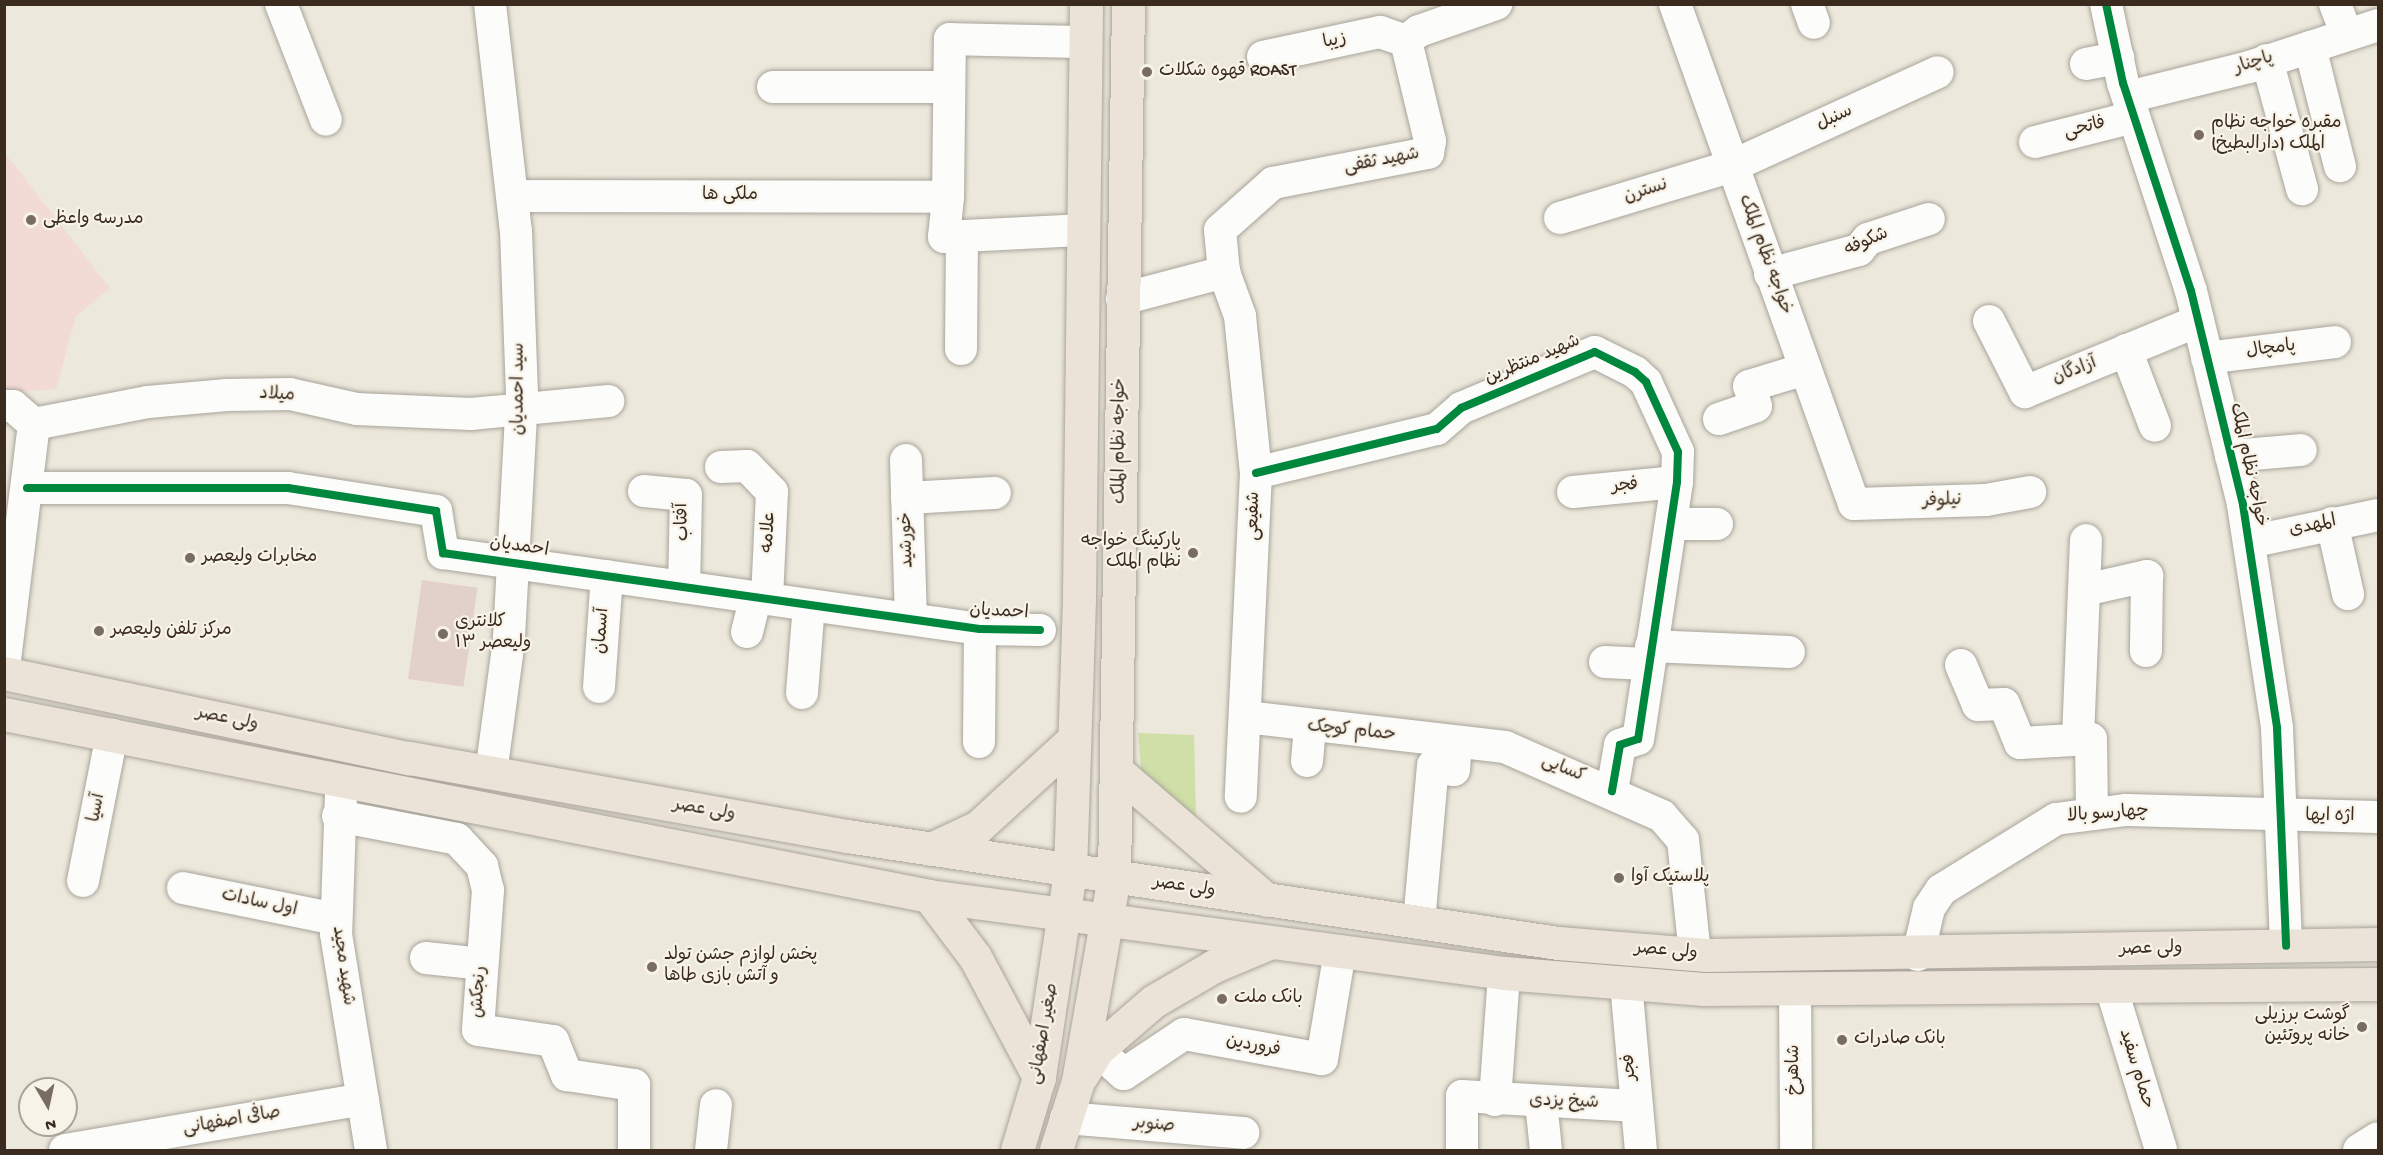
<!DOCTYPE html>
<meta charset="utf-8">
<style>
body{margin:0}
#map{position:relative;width:2383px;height:1155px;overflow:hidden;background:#ece8db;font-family:"Gochi Hand","Playpen Sans Arabic",sans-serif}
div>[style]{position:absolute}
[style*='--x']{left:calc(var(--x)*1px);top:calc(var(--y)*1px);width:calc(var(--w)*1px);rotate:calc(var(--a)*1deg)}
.built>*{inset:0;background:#f2dbd4}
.green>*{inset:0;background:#d0dea7}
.building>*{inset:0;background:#e2d1cb;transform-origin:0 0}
.roads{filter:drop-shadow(0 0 2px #a9a49b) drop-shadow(0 0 2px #a9a49b)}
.minor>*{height:32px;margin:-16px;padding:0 16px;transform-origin:16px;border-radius:16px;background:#fcfcfa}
.major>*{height:33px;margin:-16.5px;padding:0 16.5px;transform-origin:16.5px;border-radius:16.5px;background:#ebe3d8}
.cycleway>*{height:8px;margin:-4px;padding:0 4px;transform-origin:4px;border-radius:4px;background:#00873e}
.dots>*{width:16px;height:16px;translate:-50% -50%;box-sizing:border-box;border:3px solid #f7f3e8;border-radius:50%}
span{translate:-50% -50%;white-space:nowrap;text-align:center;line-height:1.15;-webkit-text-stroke:4.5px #f7f3e8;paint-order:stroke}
.street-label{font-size:18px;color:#3b2a1e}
.poi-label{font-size:18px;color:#3b2a1e}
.left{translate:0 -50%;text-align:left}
.right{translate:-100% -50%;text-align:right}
.frame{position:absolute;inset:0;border:6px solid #3b2a1e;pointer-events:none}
.north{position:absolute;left:18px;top:1077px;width:60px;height:60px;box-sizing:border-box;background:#f7f3e8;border:2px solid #aca397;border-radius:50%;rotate:171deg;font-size:16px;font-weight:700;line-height:24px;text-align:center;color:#3b2a1e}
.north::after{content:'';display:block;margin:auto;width:21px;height:27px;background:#796c60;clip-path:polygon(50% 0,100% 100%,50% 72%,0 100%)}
</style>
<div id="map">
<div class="built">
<div style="clip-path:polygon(4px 152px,110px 288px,76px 316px,56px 389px,5px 393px)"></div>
</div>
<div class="green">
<div style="clip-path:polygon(1138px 733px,1194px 735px,1196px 818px,1142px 780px)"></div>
</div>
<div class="building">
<div style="left:422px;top:580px;width:56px;height:100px;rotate:8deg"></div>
</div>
<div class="roads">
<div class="minor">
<div style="--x:281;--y:4;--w:124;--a:68.8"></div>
<div style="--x:490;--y:4;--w:228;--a:83.5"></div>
<div style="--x:516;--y:231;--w:166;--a:87.9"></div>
<div style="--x:522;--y:397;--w:243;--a:93.1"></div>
<div style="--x:509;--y:640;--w:134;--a:97.7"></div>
<div style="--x:1675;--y:4;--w:531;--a:70.3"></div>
<div style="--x:1854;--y:504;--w:132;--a:-1.7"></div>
<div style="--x:1986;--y:500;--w:45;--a:-10.3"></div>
<div style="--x:1807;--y:4;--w:20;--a:70"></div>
<div style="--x:2106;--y:4;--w:81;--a:77.9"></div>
<div style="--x:2123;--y:83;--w:219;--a:71.9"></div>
<div style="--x:2191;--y:291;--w:220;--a:76.3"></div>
<div style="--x:2243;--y:505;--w:226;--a:81.3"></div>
<div style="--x:2277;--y:728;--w:218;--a:87.6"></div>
<div style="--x:2335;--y:4;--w:33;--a:69"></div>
<div style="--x:2310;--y:47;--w:123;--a:75.9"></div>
<div style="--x:1263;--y:57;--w:120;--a:-12.1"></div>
<div style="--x:1380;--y:32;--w:28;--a:19"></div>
<div style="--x:2267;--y:60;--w:134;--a:74.8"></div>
<div style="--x:2086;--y:64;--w:33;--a:-11"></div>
<div style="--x:773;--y:87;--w:176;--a:0"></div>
<div style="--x:2128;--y:97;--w:125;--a:-13.9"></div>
<div style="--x:2249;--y:67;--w:136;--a:-18"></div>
<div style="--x:2035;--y:142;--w:102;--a:-14.2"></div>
<div style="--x:513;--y:196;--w:435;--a:0.1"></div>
<div style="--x:948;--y:197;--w:40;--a:95.7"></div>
<div style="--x:944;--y:237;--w:136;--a:-2.9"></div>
<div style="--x:948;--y:197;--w:158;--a:-89.3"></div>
<div style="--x:950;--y:39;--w:135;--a:1.3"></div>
<div style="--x:1560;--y:218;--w:180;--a:-16.8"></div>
<div style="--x:1732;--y:166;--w:226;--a:-24.5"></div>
<div style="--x:1224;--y:272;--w:42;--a:-95.4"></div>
<div style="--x:1220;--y:230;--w:71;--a:-41.6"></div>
<div style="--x:1273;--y:183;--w:158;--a:-11"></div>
<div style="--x:1428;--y:153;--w:12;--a:-81"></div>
<div style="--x:1430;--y:141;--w:103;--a:-103.5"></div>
<div style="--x:1406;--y:41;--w:16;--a:-38"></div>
<div style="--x:1419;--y:31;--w:82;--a:-19.3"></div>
<div style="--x:1770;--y:274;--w:92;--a:-15.1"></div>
<div style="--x:1859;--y:250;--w:14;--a:-51"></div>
<div style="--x:1868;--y:239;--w:64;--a:-18.2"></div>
<div style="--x:1122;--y:299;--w:106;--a:-14.8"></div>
<div style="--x:1224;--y:272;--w:47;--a:70"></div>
<div style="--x:1240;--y:316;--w:158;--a:84.2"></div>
<div style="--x:1256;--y:473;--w:324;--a:92.7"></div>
<div style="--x:1989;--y:321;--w:80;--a:63.1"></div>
<div style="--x:2025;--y:392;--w:187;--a:-22.3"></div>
<div style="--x:961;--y:349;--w:112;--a:-89.5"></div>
<div style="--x:2126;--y:350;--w:81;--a:69.1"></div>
<div style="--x:2207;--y:358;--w:129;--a:-7.1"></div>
<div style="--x:4;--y:406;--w:9;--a:0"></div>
<div style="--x:13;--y:406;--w:28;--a:41"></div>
<div style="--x:1719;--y:419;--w:39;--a:-19"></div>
<div style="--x:1756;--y:406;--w:21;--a:-109"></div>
<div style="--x:1749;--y:386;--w:59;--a:-16.9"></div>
<div style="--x:34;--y:424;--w:116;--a:-10.9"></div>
<div style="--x:148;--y:402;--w:79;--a:-5.1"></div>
<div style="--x:227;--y:395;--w:63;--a:-0.9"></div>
<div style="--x:290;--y:394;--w:69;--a:12.6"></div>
<div style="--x:357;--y:409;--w:114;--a:2.5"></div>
<div style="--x:471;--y:414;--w:138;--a:-5.4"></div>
<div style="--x:2231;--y:456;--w:70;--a:-4.9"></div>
<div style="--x:906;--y:460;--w:159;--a:88.2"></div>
<div style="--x:721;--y:467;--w:26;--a:-2"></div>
<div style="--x:747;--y:466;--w:36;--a:46"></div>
<div style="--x:772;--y:492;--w:107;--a:92.7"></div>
<div style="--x:1256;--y:473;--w:186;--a:-13.7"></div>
<div style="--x:1437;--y:429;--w:32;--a:-41"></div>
<div style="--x:1461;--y:408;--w:145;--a:-22.7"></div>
<div style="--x:1595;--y:352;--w:45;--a:26.6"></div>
<div style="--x:1635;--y:372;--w:15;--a:42"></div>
<div style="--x:1646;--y:382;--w:77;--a:65.4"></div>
<div style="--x:1678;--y:452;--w:30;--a:92"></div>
<div style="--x:1677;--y:482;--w:260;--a:98.6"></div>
<div style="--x:1638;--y:739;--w:19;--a:162"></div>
<div style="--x:1620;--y:745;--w:47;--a:99.9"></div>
<div style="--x:27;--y:488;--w:261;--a:0"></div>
<div style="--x:288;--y:488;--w:150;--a:8.8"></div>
<div style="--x:436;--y:511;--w:43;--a:80.5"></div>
<div style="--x:443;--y:553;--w:542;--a:8.06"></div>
<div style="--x:980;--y:629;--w:60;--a:1"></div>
<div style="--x:644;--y:491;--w:42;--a:5.4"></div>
<div style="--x:686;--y:495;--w:92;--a:91.2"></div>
<div style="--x:1573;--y:492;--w:104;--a:-5.5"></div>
<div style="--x:907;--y:498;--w:88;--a:-3.3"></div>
<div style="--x:2332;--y:523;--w:73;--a:77.3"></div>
<div style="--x:1672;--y:524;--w:45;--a:0"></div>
<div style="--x:2249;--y:542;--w:132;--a:-11.8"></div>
<div style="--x:2085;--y:590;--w:64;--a:-12.7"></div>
<div style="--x:2147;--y:576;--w:75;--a:90.8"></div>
<div style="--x:747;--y:632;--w:36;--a:-76"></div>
<div style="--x:1651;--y:646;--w:138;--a:2.5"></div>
<div style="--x:1605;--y:662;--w:42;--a:2.7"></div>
<div style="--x:1961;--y:665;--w:43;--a:67"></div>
<div style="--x:1978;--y:705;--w:26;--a:-2"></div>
<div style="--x:2004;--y:704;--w:42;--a:67.7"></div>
<div style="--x:2020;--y:743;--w:71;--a:-3.2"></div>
<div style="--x:2091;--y:739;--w:75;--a:89.2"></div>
<div style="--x:4;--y:668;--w:246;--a:-83"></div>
<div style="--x:599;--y:687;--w:111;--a:-85.9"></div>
<div style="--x:802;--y:693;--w:88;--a:-85.5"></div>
<div style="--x:1246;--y:717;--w:261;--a:6.6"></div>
<div style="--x:1505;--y:747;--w:171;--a:23.7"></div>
<div style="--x:1662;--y:816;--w:32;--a:49"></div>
<div style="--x:1683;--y:840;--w:115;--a:84"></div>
<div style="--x:2078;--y:739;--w:199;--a:-87.7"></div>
<div style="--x:979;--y:742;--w:113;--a:-89.5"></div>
<div style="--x:1307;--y:761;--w:33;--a:-85"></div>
<div style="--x:341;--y:794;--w:140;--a:92"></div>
<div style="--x:336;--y:934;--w:219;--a:80.8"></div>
<div style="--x:338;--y:816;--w:121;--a:10.9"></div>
<div style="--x:457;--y:839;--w:37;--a:47"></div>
<div style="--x:482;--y:866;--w:25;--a:76"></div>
<div style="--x:488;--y:890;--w:140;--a:94.1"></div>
<div style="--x:478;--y:1030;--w:76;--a:8.3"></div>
<div style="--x:553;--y:1041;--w:37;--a:68"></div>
<div style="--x:567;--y:1075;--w:68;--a:8.5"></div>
<div style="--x:634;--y:1085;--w:65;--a:90"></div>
<div style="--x:83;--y:881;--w:149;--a:-78.8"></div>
<div style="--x:183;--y:888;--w:156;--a:11.5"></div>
<div style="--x:1419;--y:922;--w:157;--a:-84.9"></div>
<div style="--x:1433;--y:766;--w:21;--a:11"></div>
<div style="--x:1454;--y:770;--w:27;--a:-86"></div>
<div style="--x:1918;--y:955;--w:48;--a:-76.8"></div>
<div style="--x:1929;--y:908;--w:22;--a:-56"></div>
<div style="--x:1941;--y:890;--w:135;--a:-31.7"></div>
<div style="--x:2056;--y:819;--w:71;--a:-7.3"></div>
<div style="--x:2126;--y:810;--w:252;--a:1.6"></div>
<div style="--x:426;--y:958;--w:56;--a:6.1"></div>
<div style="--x:1626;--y:983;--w:168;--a:84.9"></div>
<div style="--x:2111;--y:987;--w:170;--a:72.9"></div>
<div style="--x:1795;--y:989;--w:161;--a:89.6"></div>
<div style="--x:1097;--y:1050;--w:36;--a:42"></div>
<div style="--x:1124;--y:1074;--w:72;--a:-33.7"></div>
<div style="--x:1184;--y:1034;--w:140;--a:10.3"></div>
<div style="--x:1322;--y:1059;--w:109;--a:-80.5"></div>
<div style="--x:1495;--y:1100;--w:127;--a:-85.9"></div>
<div style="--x:1541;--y:1102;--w:48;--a:84.1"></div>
<div style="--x:1066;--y:1118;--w:178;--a:4.8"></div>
<div style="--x:65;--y:1150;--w:302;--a:-9.7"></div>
<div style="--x:711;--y:1150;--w:45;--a:-83.7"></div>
<div style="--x:1462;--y:1150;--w:54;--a:-90"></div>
<div style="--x:1462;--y:1096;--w:172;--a:3.3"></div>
<div style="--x:2359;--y:1150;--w:22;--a:-32"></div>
</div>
<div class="major">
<div style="--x:4;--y:673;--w:414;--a:11.9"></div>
<div style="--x:409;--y:758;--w:445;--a:10.1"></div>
<div style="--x:847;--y:836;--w:719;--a:8.56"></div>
<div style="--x:1558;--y:943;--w:149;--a:4.6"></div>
<div style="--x:1707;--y:955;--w:671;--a:-0.94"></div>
<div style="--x:4;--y:714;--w:943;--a:11.13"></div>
<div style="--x:929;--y:896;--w:580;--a:7.63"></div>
<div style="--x:1504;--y:973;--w:200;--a:4.6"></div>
<div style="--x:1703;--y:989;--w:675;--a:-0.42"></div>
<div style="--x:1118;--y:772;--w:196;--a:40.7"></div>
<div style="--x:931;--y:849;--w:52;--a:-25.1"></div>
<div style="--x:978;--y:827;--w:130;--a:-42.5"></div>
<div style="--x:929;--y:896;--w:76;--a:53"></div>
<div style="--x:975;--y:957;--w:136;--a:61.9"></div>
<div style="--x:1082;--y:1075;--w:29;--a:-59"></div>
<div style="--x:1097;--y:1050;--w:75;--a:-40.7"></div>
<div style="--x:1154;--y:1001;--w:69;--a:-30.3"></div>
<div style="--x:1214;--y:966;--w:60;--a:-22.7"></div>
<div style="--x:1017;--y:1150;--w:76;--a:-73.2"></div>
<div style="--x:1039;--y:1077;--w:208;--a:-81.4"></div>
<div style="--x:1070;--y:871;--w:275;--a:-88.1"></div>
<div style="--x:1079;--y:596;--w:592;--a:-89.32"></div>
<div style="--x:1056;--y:1150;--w:72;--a:-72.3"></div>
<div style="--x:1078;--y:1081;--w:207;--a:-80"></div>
<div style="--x:1114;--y:877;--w:873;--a:-89.08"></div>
</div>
</div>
<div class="cycleway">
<div style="--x:2106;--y:4;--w:81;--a:77.9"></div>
<div style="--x:2123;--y:83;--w:219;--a:71.9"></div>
<div style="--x:2191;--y:291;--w:220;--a:76.3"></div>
<div style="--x:2243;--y:505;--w:226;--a:81.3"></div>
<div style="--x:2277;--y:728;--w:218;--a:87.6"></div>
<div style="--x:1256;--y:473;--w:186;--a:-13.7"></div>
<div style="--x:1437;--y:429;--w:32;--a:-41"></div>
<div style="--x:1461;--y:408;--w:145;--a:-22.7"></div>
<div style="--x:1595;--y:352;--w:45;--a:26.6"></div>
<div style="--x:1635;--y:372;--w:15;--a:42"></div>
<div style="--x:1646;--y:382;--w:77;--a:65.4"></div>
<div style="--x:1678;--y:452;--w:30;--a:92"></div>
<div style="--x:1677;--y:482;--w:260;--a:98.6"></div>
<div style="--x:1638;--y:739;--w:19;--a:162"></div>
<div style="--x:1620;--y:745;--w:47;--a:99.9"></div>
<div style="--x:27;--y:488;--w:261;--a:0"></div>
<div style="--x:288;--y:488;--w:150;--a:8.8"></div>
<div style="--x:436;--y:511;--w:43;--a:80.5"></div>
<div style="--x:443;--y:553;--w:542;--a:8.06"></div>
<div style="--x:980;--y:629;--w:60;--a:1"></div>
</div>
<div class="dots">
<div style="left:1147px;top:72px;background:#796c60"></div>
<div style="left:2199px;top:135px;background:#796c60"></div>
<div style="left:31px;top:220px;background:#796c60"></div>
<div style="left:1193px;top:553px;background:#796c60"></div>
<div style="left:190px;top:558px;background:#796c60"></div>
<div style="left:99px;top:631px;background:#796c60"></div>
<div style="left:443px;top:634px;background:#796c60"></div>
<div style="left:1619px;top:878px;background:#796c60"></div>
<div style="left:652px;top:967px;background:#796c60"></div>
<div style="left:1222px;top:999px;background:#796c60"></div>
<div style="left:2362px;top:1027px;background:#796c60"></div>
<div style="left:1842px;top:1040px;background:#796c60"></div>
</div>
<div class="street-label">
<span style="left:1335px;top:42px;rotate:-12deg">زیبا</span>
<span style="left:2254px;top:64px;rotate:-17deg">پاچنار</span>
<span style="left:1835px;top:119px;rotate:-25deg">سنبل</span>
<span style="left:2085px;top:129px;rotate:-14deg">فاتحی</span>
<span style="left:1382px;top:162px;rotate:-11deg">شهید ثقفی</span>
<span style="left:1646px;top:192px;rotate:-17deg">نسترن</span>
<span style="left:730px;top:196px">ملکی ها</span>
<span style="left:1867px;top:243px;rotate:-24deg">شکوفه</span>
<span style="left:1764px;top:255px;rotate:70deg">خواجه نظام الملک</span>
<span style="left:2271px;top:350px;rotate:-7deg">پامچال</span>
<span style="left:1533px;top:361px;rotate:-23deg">شهید منتظرین</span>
<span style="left:2075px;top:372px;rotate:-22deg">آزادگان</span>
<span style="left:520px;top:389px;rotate:-90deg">سید احمدیان</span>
<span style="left:277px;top:396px;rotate:3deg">میلاد</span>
<span style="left:1121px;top:441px;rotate:-90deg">خواجه نظام الملک</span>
<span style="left:2247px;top:465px;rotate:78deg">خواجه نظام الملک</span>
<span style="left:1625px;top:487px;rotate:-5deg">فجر</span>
<span style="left:1942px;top:502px;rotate:-2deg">نیلوفر</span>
<span style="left:1255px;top:516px;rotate:-89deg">شفیعی</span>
<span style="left:684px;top:522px;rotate:-92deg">آفتاب</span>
<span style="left:2313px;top:527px;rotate:-12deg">المهدی</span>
<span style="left:770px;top:532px;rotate:-87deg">علامه</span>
<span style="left:908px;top:540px;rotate:-92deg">خورشید</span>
<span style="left:519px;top:548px;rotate:8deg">احمدیان</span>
<span style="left:999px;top:613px;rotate:3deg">احمدیان</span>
<span style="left:603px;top:631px;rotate:-86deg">آسمان</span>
<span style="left:227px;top:720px;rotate:12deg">ولی عصر</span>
<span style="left:1351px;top:732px;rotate:6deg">حمام کوچک</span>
<span style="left:1563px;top:770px;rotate:22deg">کسایی</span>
<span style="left:98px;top:808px;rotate:-79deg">آسیا</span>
<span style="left:704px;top:811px;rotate:10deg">ولی عصر</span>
<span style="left:2108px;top:815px;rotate:-4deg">چهارسو بالا</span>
<span style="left:2330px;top:817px">اژه ایها</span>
<span style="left:1184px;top:888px;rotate:9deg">ولی عصر</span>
<span style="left:259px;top:904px;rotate:12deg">اول سادات</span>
<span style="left:2151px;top:950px;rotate:-1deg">ولی عصر</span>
<span style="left:1666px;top:952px;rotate:5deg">ولی عصر</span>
<span style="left:342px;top:966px;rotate:82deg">شهید مجید</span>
<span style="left:480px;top:992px;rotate:-86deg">رنجکش</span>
<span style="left:1045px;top:1034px;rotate:-80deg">صغیر اصفهانی</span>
<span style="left:1253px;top:1047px;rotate:11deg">فروردین</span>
<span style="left:1631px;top:1067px;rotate:-94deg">فجر</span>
<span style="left:2135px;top:1069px;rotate:73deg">حمام سفید</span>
<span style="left:1795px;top:1070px;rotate:-90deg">شاهرخ</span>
<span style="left:1564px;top:1103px;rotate:2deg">شیخ یزدی</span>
<span style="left:232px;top:1122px;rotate:-10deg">صافی اصفهانی</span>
<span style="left:1154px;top:1126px;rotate:5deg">صنوبر</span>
</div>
<div class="poi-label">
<span class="left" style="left:1159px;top:72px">قهوه شکلات ROAST</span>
<span class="left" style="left:2211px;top:135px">مقبره خواجه نظام<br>الملک (دارالبطیخ)</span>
<span class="left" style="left:43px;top:220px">مدرسه واعظی</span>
<span class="right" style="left:1181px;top:553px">پارکینگ خواجه<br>نظام الملک</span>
<span class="left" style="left:202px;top:558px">مخابرات ولیعصر</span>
<span class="left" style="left:455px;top:634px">کلانتری<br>۱۳ ولیعصر</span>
<span class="left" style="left:111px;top:631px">مرکز تلفن ولیعصر</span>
<span class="left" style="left:1631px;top:878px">پلاستیک آوا</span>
<span class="left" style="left:664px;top:967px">پخش لوازم جشن تولد<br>و آتش بازی طاها</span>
<span class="left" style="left:1234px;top:999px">بانک ملت</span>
<span class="right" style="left:2350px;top:1027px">گوشت برزیلی<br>خانه پروتئین</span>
<span class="left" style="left:1854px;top:1040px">بانک صادرات</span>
</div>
<div class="frame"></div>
<div class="north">N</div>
</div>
